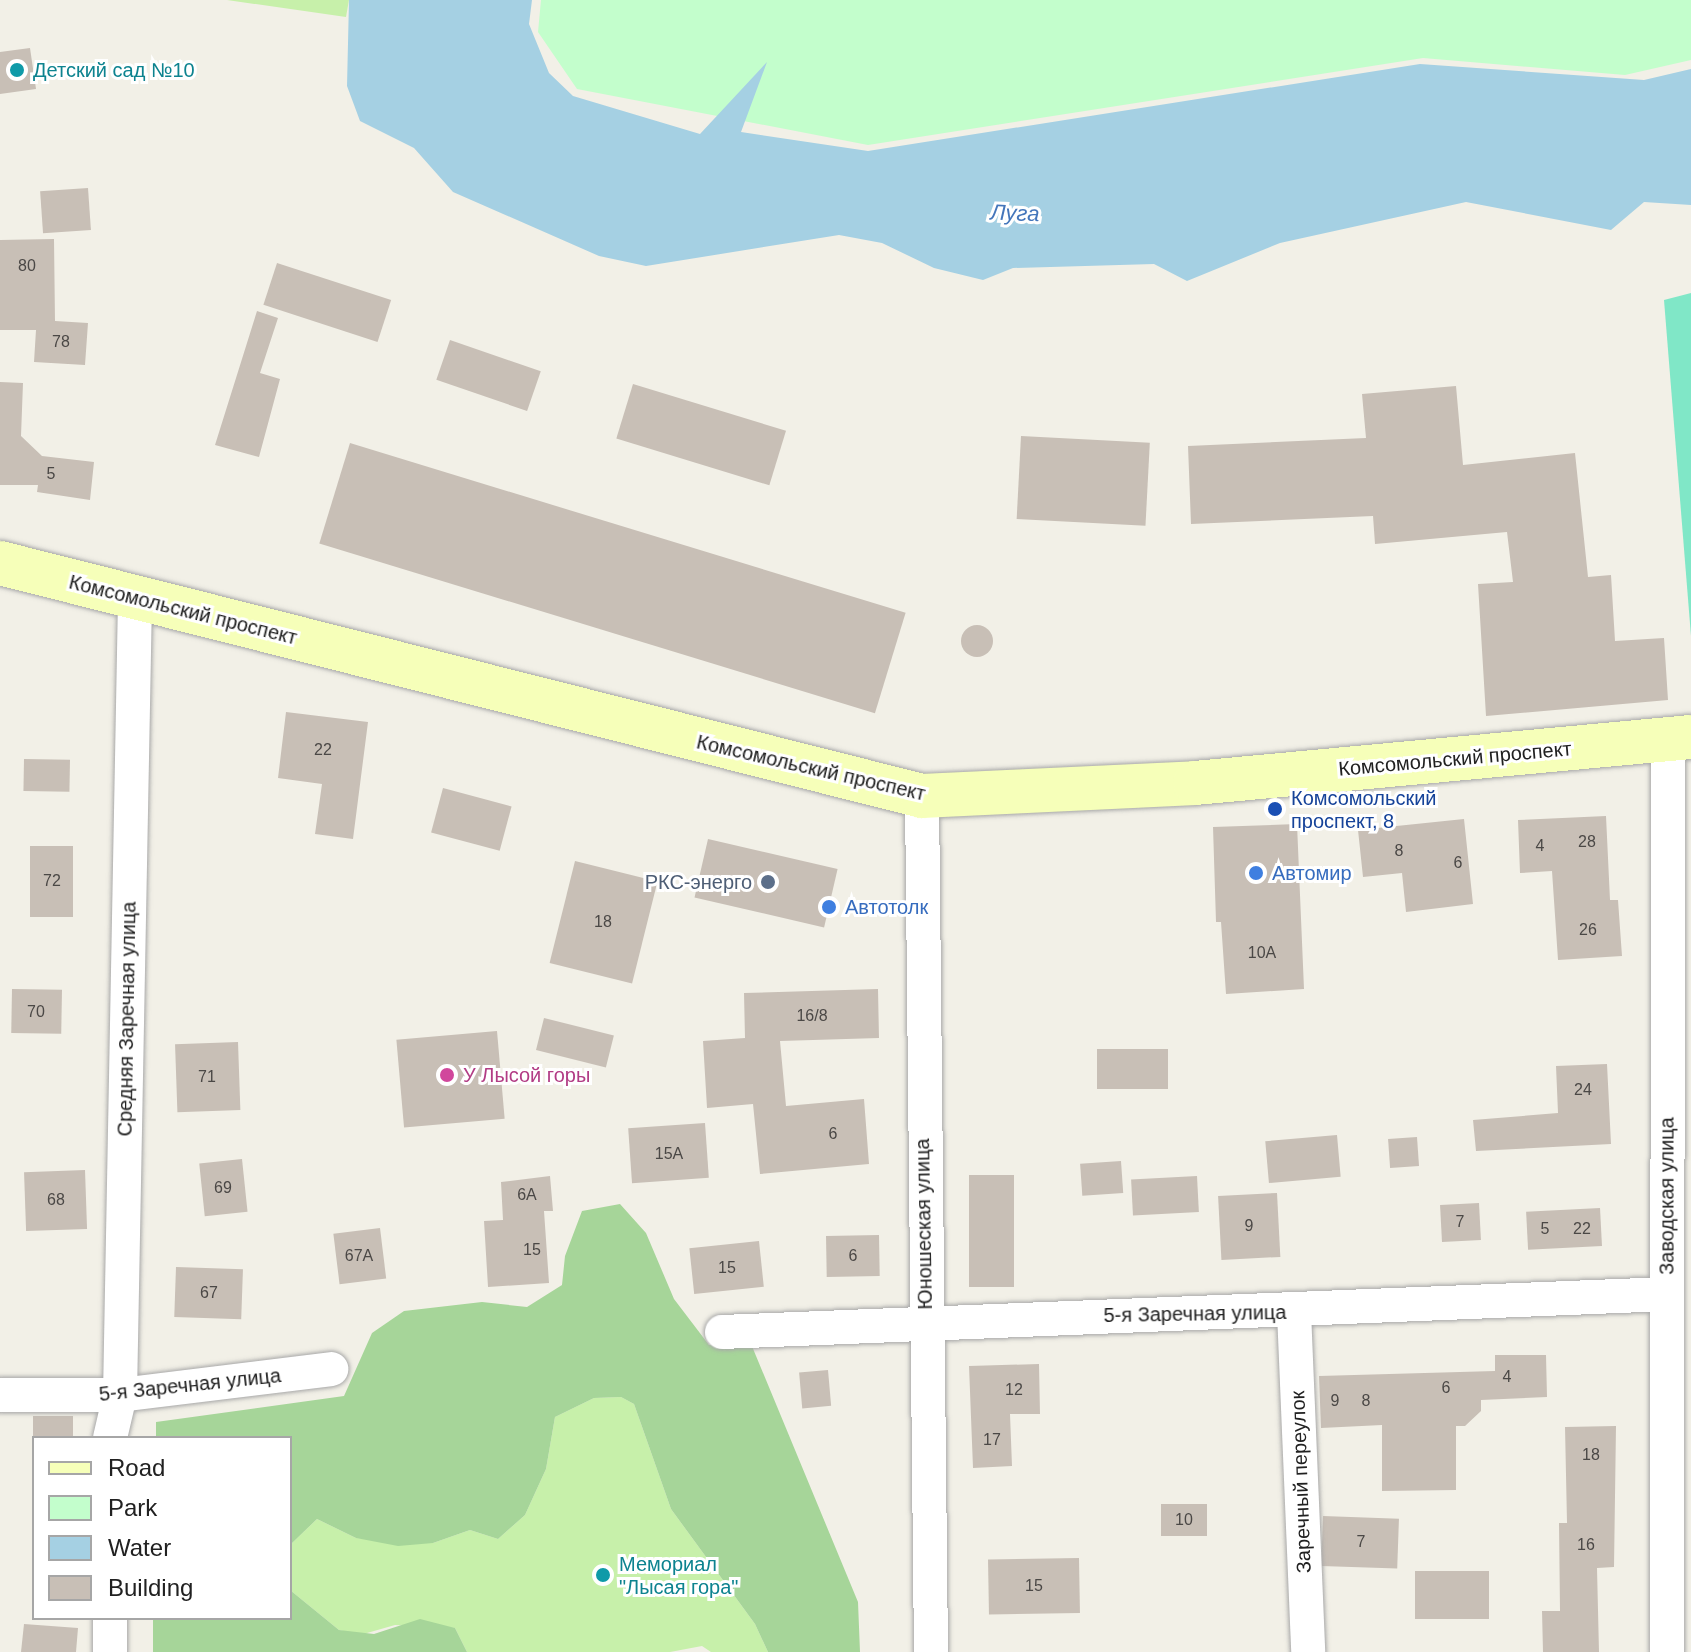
<!DOCTYPE html>
<meta charset="utf-8">
<style>
body{margin:0}
#map{position:relative;width:1691px;height:1652px;overflow:hidden;background:#f2f0e7;font-family:Helvetica,sans-serif}
div>[style]{position:absolute}
[style*='--x']{left:calc(var(--x)*1px);top:calc(var(--y)*1px);width:calc(var(--w)*1px);rotate:calc(var(--a)*1deg)}
.grass>*{inset:0;background:#c7f0aa}
.forest>*{inset:0;background:#a6d599}
.park>*{inset:0;background:#c3fecc}
.pitch>*{inset:0;background:#80e7c7}
.water>*{inset:0;background:#a5d0e3}
.building>*{inset:0;background:#c8bfb6;transform-origin:0 0}
.round{border-radius:50%}
.roads{filter:drop-shadow(0 0 2px #a8a8a8) drop-shadow(0 0 2px #a8a8a8)}
.minor>*{height:34px;margin:-17px;padding:0 17px;transform-origin:17px;border-radius:17px;background:#fff}
.secondary>*{height:44px;margin:-22px;padding:0 22px;transform-origin:22px;border-radius:22px;background:#f6ffb9}
.dots>*{width:22px;height:22px;translate:-50% -50%;box-sizing:border-box;border:4px solid #fff;border-radius:50%}
span{translate:-50% -50%;white-space:nowrap;text-align:center;line-height:1.15;-webkit-text-stroke:6px #fff;paint-order:stroke}
.number-label{font-size:16px;color:#4b4846}
.number-label span{-webkit-text-stroke-width:0}
.culture-label{font-size:20px;color:#0d838f}
.left{translate:0 -50%;text-align:left}
.street-label{font-size:20px;color:#212121}
.transit-label{font-size:20px;color:#164399}
.shop-label{font-size:20px;color:#366cbe}
.service-label{font-size:20px;color:#4e5e75}
.right{translate:-100% -50%;text-align:right}
.hotel-label{font-size:20px;color:#b23c85}
.water-label{font-size:22px;color:#4476bb;font-style:italic}
.legend{position:absolute;left:32px;top:1436px;width:260px;height:184px;box-sizing:border-box;background:#fff;border:2px solid #a6a6a6;margin:0;padding:10px 14px;list-style:none;font-size:24px;color:#212121}
.legend li{display:flex;align-items:center;gap:16px;height:40px}
.legend b{width:40px;border:2px solid #a6a6a6}
</style>
<div id="map">
<div class="grass">
<div style="clip-path:polygon(227px 0,349px 0,346px 17px)"></div>
<div style="clip-path:polygon(621px 1397px,634px 1404px,671px 1509px,755px 1624px,768px 1652px,711px 1652px,702px 1646px,670px 1652px,467px 1652px,455px 1628px,395px 1625px,360px 1635px,339px 1630px,290px 1590px,290px 1545px,317px 1519px,356px 1538px,433px 1543px,470px 1530px,498px 1539px,525px 1515px,546px 1469px,555px 1417px,594px 1398px)"></div>
</div>
<div class="forest">
<div style="clip-path:polygon(620px 1204px,646px 1233px,674px 1299px,709px 1345px,749px 1339px,858px 1602px,860px 1652px,768px 1652px,755px 1624px,671px 1509px,634px 1404px,621px 1397px,594px 1398px,555px 1417px,546px 1469px,525px 1515px,498px 1539px,470px 1530px,433px 1543px,398px 1546px,356px 1538px,317px 1519px,290px 1545px,290px 1438px,156px 1438px,156px 1422px,344px 1396px,372px 1333px,404px 1311px,482px 1302px,527px 1307px,562px 1285px,565px 1256px,582px 1211px)"></div>
<div style="clip-path:polygon(290px 1590px,339px 1630px,374px 1634px,420px 1619px,455px 1628px,467px 1652px,153px 1652px,153px 1618px,290px 1618px)"></div>
</div>
<div class="park">
<div style="clip-path:polygon(541px 0,1691px 0,1691px 60px,1625px 75px,1423px 58px,868px 145px,577px 89px,538px 32px)"></div>
</div>
<div class="pitch">
<div style="clip-path:polygon(1691px 293px,1691px 636px,1664px 300px)"></div>
</div>
<div class="water">
<div style="clip-path:polygon(349px 0,532px 0,529px 24px,549px 73px,573px 96px,700px 134px,767px 62px,741px 132px,868px 151px,1420px 64px,1644px 80px,1691px 69px,1691px 205px,1644px 202px,1611px 230px,1466px 202px,1280px 243px,1187px 281px,1154px 264px,1013px 268px,983px 280px,934px 268px,882px 243px,839px 235px,646px 266px,599px 256px,453px 192px,414px 148px,360px 121px,347px 86px)"></div>
</div>
<div class="building">
<div style="clip-path:polygon(30px 48px,36px 89px,0 94px,0 52px)"></div>
<div style="left:88px;top:188px;width:42px;height:48px;rotate:86deg"></div>
<div style="clip-path:polygon(54px 239px,55px 321px,88px 323px,85px 365px,34px 362px,36px 330px,0 330px,0 240px)"></div>
<div style="left:277px;top:263px;width:120px;height:44px;rotate:18deg"></div>
<div style="clip-path:polygon(257px 311px,278px 318px,260px 373px,280px 379px,259px 457px,215px 445px)"></div>
<div style="left:450px;top:340px;width:96px;height:42px;rotate:19deg"></div>
<div style="clip-path:polygon(0 382px,23px 383px,21px 436px,42px 456px,94px 462px,90px 500px,37px 492px,38px 485px,0 485px)"></div>
<div style="left:633px;top:384px;width:160px;height:57px;rotate:17deg"></div>
<div style="clip-path:polygon(1456px 386px,1463px 465px,1575px 453px,1588px 577px,1611px 575px,1615px 641px,1664px 638px,1668px 700px,1486px 716px,1478px 584px,1513px 582px,1507px 532px,1375px 544px,1373px 516px,1191px 524px,1188px 446px,1366px 438px,1362px 394px)"></div>
<div style="left:1021px;top:436px;width:129px;height:83px;rotate:3deg"></div>
<div style="left:350px;top:443px;width:581px;height:105px;rotate:17deg"></div>
<div class="round" style="left:961px;top:625px;width:32px;height:32px"></div>
<div style="clip-path:polygon(286px 712px,368px 722px,353px 839px,315px 834px,322px 784px,278px 778px)"></div>
<div style="left:24px;top:759px;width:46px;height:32px;rotate:1deg"></div>
<div style="left:443px;top:788px;width:71px;height:46px;rotate:15deg"></div>
<div style="clip-path:polygon(1606px 816px,1610px 900px,1618px 900px,1622px 956px,1558px 960px,1552px 871px,1520px 873px,1518px 820px)"></div>
<div style="clip-path:polygon(1464px 819px,1473px 904px,1406px 912px,1402px 873px,1363px 877px,1358px 830px)"></div>
<div style="clip-path:polygon(1297px 824px,1304px 989px,1226px 994px,1221px 922px,1216px 922px,1213px 827px)"></div>
<div style="left:708px;top:839px;width:133px;height:60px;rotate:13deg"></div>
<div style="left:30px;top:846px;width:43px;height:71px"></div>
<div style="left:575px;top:861px;width:85px;height:105px;rotate:14deg"></div>
<div style="left:12px;top:989px;width:50px;height:44px;rotate:1deg"></div>
<div style="clip-path:polygon(878px 989px,879px 1038px,780px 1041px,786px 1106px,864px 1099px,869px 1164px,760px 1174px,753px 1104px,707px 1108px,703px 1041px,745px 1038px,744px 993px)"></div>
<div style="left:544px;top:1018px;width:72px;height:33px;rotate:14deg"></div>
<div style="left:497px;top:1031px;width:88px;height:101px;rotate:85deg"></div>
<div style="left:238px;top:1042px;width:68px;height:63px;rotate:88deg"></div>
<div style="left:1168px;top:1049px;width:40px;height:71px;rotate:90deg"></div>
<div style="clip-path:polygon(1607px 1064px,1611px 1144px,1476px 1151px,1473px 1120px,1558px 1113px,1556px 1066px)"></div>
<div style="left:705px;top:1123px;width:55px;height:77px;rotate:86deg"></div>
<div style="left:1337px;top:1135px;width:42px;height:72px;rotate:85deg"></div>
<div style="left:1417px;top:1137px;width:29px;height:29px;rotate:86deg"></div>
<div style="left:242px;top:1159px;width:53px;height:43px;rotate:84deg"></div>
<div style="left:1121px;top:1161px;width:32px;height:41px;rotate:86deg"></div>
<div style="left:85px;top:1170px;width:59px;height:61px;rotate:88deg"></div>
<div style="left:969px;top:1175px;width:45px;height:112px"></div>
<div style="clip-path:polygon(550px 1176px,553px 1211px,544px 1211px,549px 1283px,488px 1287px,484px 1221px,503px 1220px,501px 1182px)"></div>
<div style="left:1197px;top:1176px;width:36px;height:66px;rotate:87deg"></div>
<div style="left:1277px;top:1193px;width:64px;height:59px;rotate:87deg"></div>
<div style="left:1479px;top:1203px;width:37px;height:39px;rotate:87deg"></div>
<div style="left:1600px;top:1208px;width:38px;height:74px;rotate:87deg"></div>
<div style="left:380px;top:1228px;width:51px;height:47px;rotate:83deg"></div>
<div style="left:879px;top:1235px;width:41px;height:53px;rotate:89deg"></div>
<div style="left:759px;top:1241px;width:46px;height:70px;rotate:84deg"></div>
<div style="left:176px;top:1267px;width:67px;height:50px;rotate:2deg"></div>
<div style="clip-path:polygon(1495px 1355px,1546px 1355px,1547px 1397px,1481px 1400px,1481px 1411px,1465px 1426px,1456px 1426px,1456px 1490px,1382px 1491px,1382px 1425px,1321px 1428px,1319px 1376px,1495px 1371px)"></div>
<div style="clip-path:polygon(1039px 1364px,1040px 1414px,1010px 1414px,1012px 1466px,973px 1468px,969px 1366px)"></div>
<div style="left:828px;top:1370px;width:36px;height:29px;rotate:85deg"></div>
<div style="left:33px;top:1416px;width:40px;height:22px"></div>
<div style="clip-path:polygon(1616px 1426px,1614px 1567px,1597px 1568px,1599px 1652px,1543px 1652px,1542px 1611px,1560px 1611px,1559px 1523px,1567px 1523px,1565px 1427px)"></div>
<div style="left:1161px;top:1504px;width:46px;height:32px"></div>
<div style="left:1323px;top:1516px;width:76px;height:50px;rotate:2deg"></div>
<div style="left:1079px;top:1558px;width:55px;height:91px;rotate:89deg"></div>
<div style="left:1489px;top:1571px;width:48px;height:74px;rotate:90deg"></div>
<div style="clip-path:polygon(24px 1624px,78px 1628px,76px 1652px,21px 1652px)"></div>
</div>
<div class="roads">
<div class="minor">
<div style="--x:922;--y:796;--w:856;--a:89.4"></div>
<div style="--x:1294;--y:1312;--w:340;--a:87.6"></div>
<div style="--x:722;--y:1332;--w:946;--a:-2.3"></div>
<div style="--x:0;--y:1395;--w:120;--a:0"></div>
<div style="--x:120;--y:1395;--w:213;--a:-7"></div>
<div style="--x:110;--y:1438;--w:44;--a:-76.9"></div>
<div style="--x:120;--y:1395;--w:797;--a:-88.92"></div>
<div style="--x:110;--y:1652;--w:34;--a:-90"></div>
<div style="--x:1667;--y:1652;--w:912;--a:-89.94"></div>
</div>
<div class="secondary">
<div style="--x:0;--y:563;--w:951;--a:14.18"></div>
<div style="--x:922;--y:796;--w:273;--a:-2.7"></div>
<div style="--x:1195;--y:783;--w:498;--a:-5.3"></div>
</div>
</div>
<div class="dots">
<div style="left:17px;top:70px;background:#0f9aa8"></div>
<div style="left:1275px;top:809px;background:#1a4fb4"></div>
<div style="left:1256px;top:873px;background:#3f7fe0"></div>
<div style="left:768px;top:882px;background:#5c6f8a"></div>
<div style="left:829px;top:907px;background:#3f7fe0"></div>
<div style="left:447px;top:1075px;background:#d1479c"></div>
<div style="left:603px;top:1575px;background:#0f9aa8"></div>
</div>
<div class="number-label">
<span style="left:27px;top:266px">80</span>
<span style="left:61px;top:342px">78</span>
<span style="left:51px;top:474px">5</span>
<span style="left:323px;top:750px">22</span>
<span style="left:1587px;top:842px">28</span>
<span style="left:1540px;top:846px">4</span>
<span style="left:1399px;top:851px">8</span>
<span style="left:1458px;top:863px">6</span>
<span style="left:52px;top:881px">72</span>
<span style="left:603px;top:922px">18</span>
<span style="left:1588px;top:930px">26</span>
<span style="left:1262px;top:953px">10А</span>
<span style="left:36px;top:1012px">70</span>
<span style="left:812px;top:1016px">16/8</span>
<span style="left:207px;top:1077px">71</span>
<span style="left:1583px;top:1090px">24</span>
<span style="left:833px;top:1134px">6</span>
<span style="left:669px;top:1154px">15А</span>
<span style="left:223px;top:1188px">69</span>
<span style="left:527px;top:1195px">6А</span>
<span style="left:56px;top:1200px">68</span>
<span style="left:1460px;top:1222px">7</span>
<span style="left:1249px;top:1226px">9</span>
<span style="left:1545px;top:1229px">5</span>
<span style="left:1582px;top:1229px">22</span>
<span style="left:532px;top:1250px">15</span>
<span style="left:359px;top:1256px">67А</span>
<span style="left:853px;top:1256px">6</span>
<span style="left:727px;top:1268px">15</span>
<span style="left:209px;top:1293px">67</span>
<span style="left:1507px;top:1377px">4</span>
<span style="left:1446px;top:1388px">6</span>
<span style="left:1014px;top:1390px">12</span>
<span style="left:1335px;top:1401px">9</span>
<span style="left:1366px;top:1401px">8</span>
<span style="left:992px;top:1440px">17</span>
<span style="left:1591px;top:1455px">18</span>
<span style="left:1184px;top:1520px">10</span>
<span style="left:1361px;top:1542px">7</span>
<span style="left:1586px;top:1545px">16</span>
<span style="left:1034px;top:1586px">15</span>
</div>
<div class="culture-label">
<span class="left" style="left:33px;top:70px">Детский сад №10</span>
<span class="left" style="left:619px;top:1576px">Мемориал<br>"Лысая гора"</span>
</div>
<div class="street-label">
<span style="left:183px;top:610px;rotate:14deg">Комсомольский проспект</span>
<span style="left:1455px;top:759px;rotate:-5deg">Комсомольский проспект</span>
<span style="left:811px;top:768px;rotate:13deg">Комсомольский проспект</span>
<span style="left:127px;top:1019px;rotate:-89deg">Средняя Заречная улица</span>
<span style="left:1667px;top:1196px;rotate:-90deg">Заводская улица</span>
<span style="left:924px;top:1224px;rotate:-91deg">Юношеская улица</span>
<span style="left:1195px;top:1314px;rotate:-1deg">5-я Заречная улица</span>
<span style="left:190px;top:1385px;rotate:-6deg">5-я Заречная улица</span>
<span style="left:1301px;top:1482px;rotate:-92deg">Заречный переулок</span>
</div>
<div class="transit-label">
<span class="left" style="left:1291px;top:810px">Комсомольский<br>проспект, 8</span>
</div>
<div class="shop-label">
<span class="left" style="left:1272px;top:873px">Автомир</span>
<span class="left" style="left:845px;top:907px">Автотолк</span>
</div>
<div class="service-label">
<span class="right" style="left:752px;top:882px">РКС-энерго</span>
</div>
<div class="hotel-label">
<span class="left" style="left:463px;top:1075px">У Лысой горы</span>
</div>
<div class="water-label">
<span style="left:1015px;top:213px;rotate:2deg">Луга</span>
</div>
<ul class="legend">
<li><b style="height:10px;background:#f6ffb9"></b>Road</li>
<li><b style="height:22px;background:#c3fecc"></b>Park</li>
<li><b style="height:22px;background:#a5d0e3"></b>Water</li>
<li><b style="height:22px;background:#c8bfb6"></b>Building</li>
</ul>
</div>
